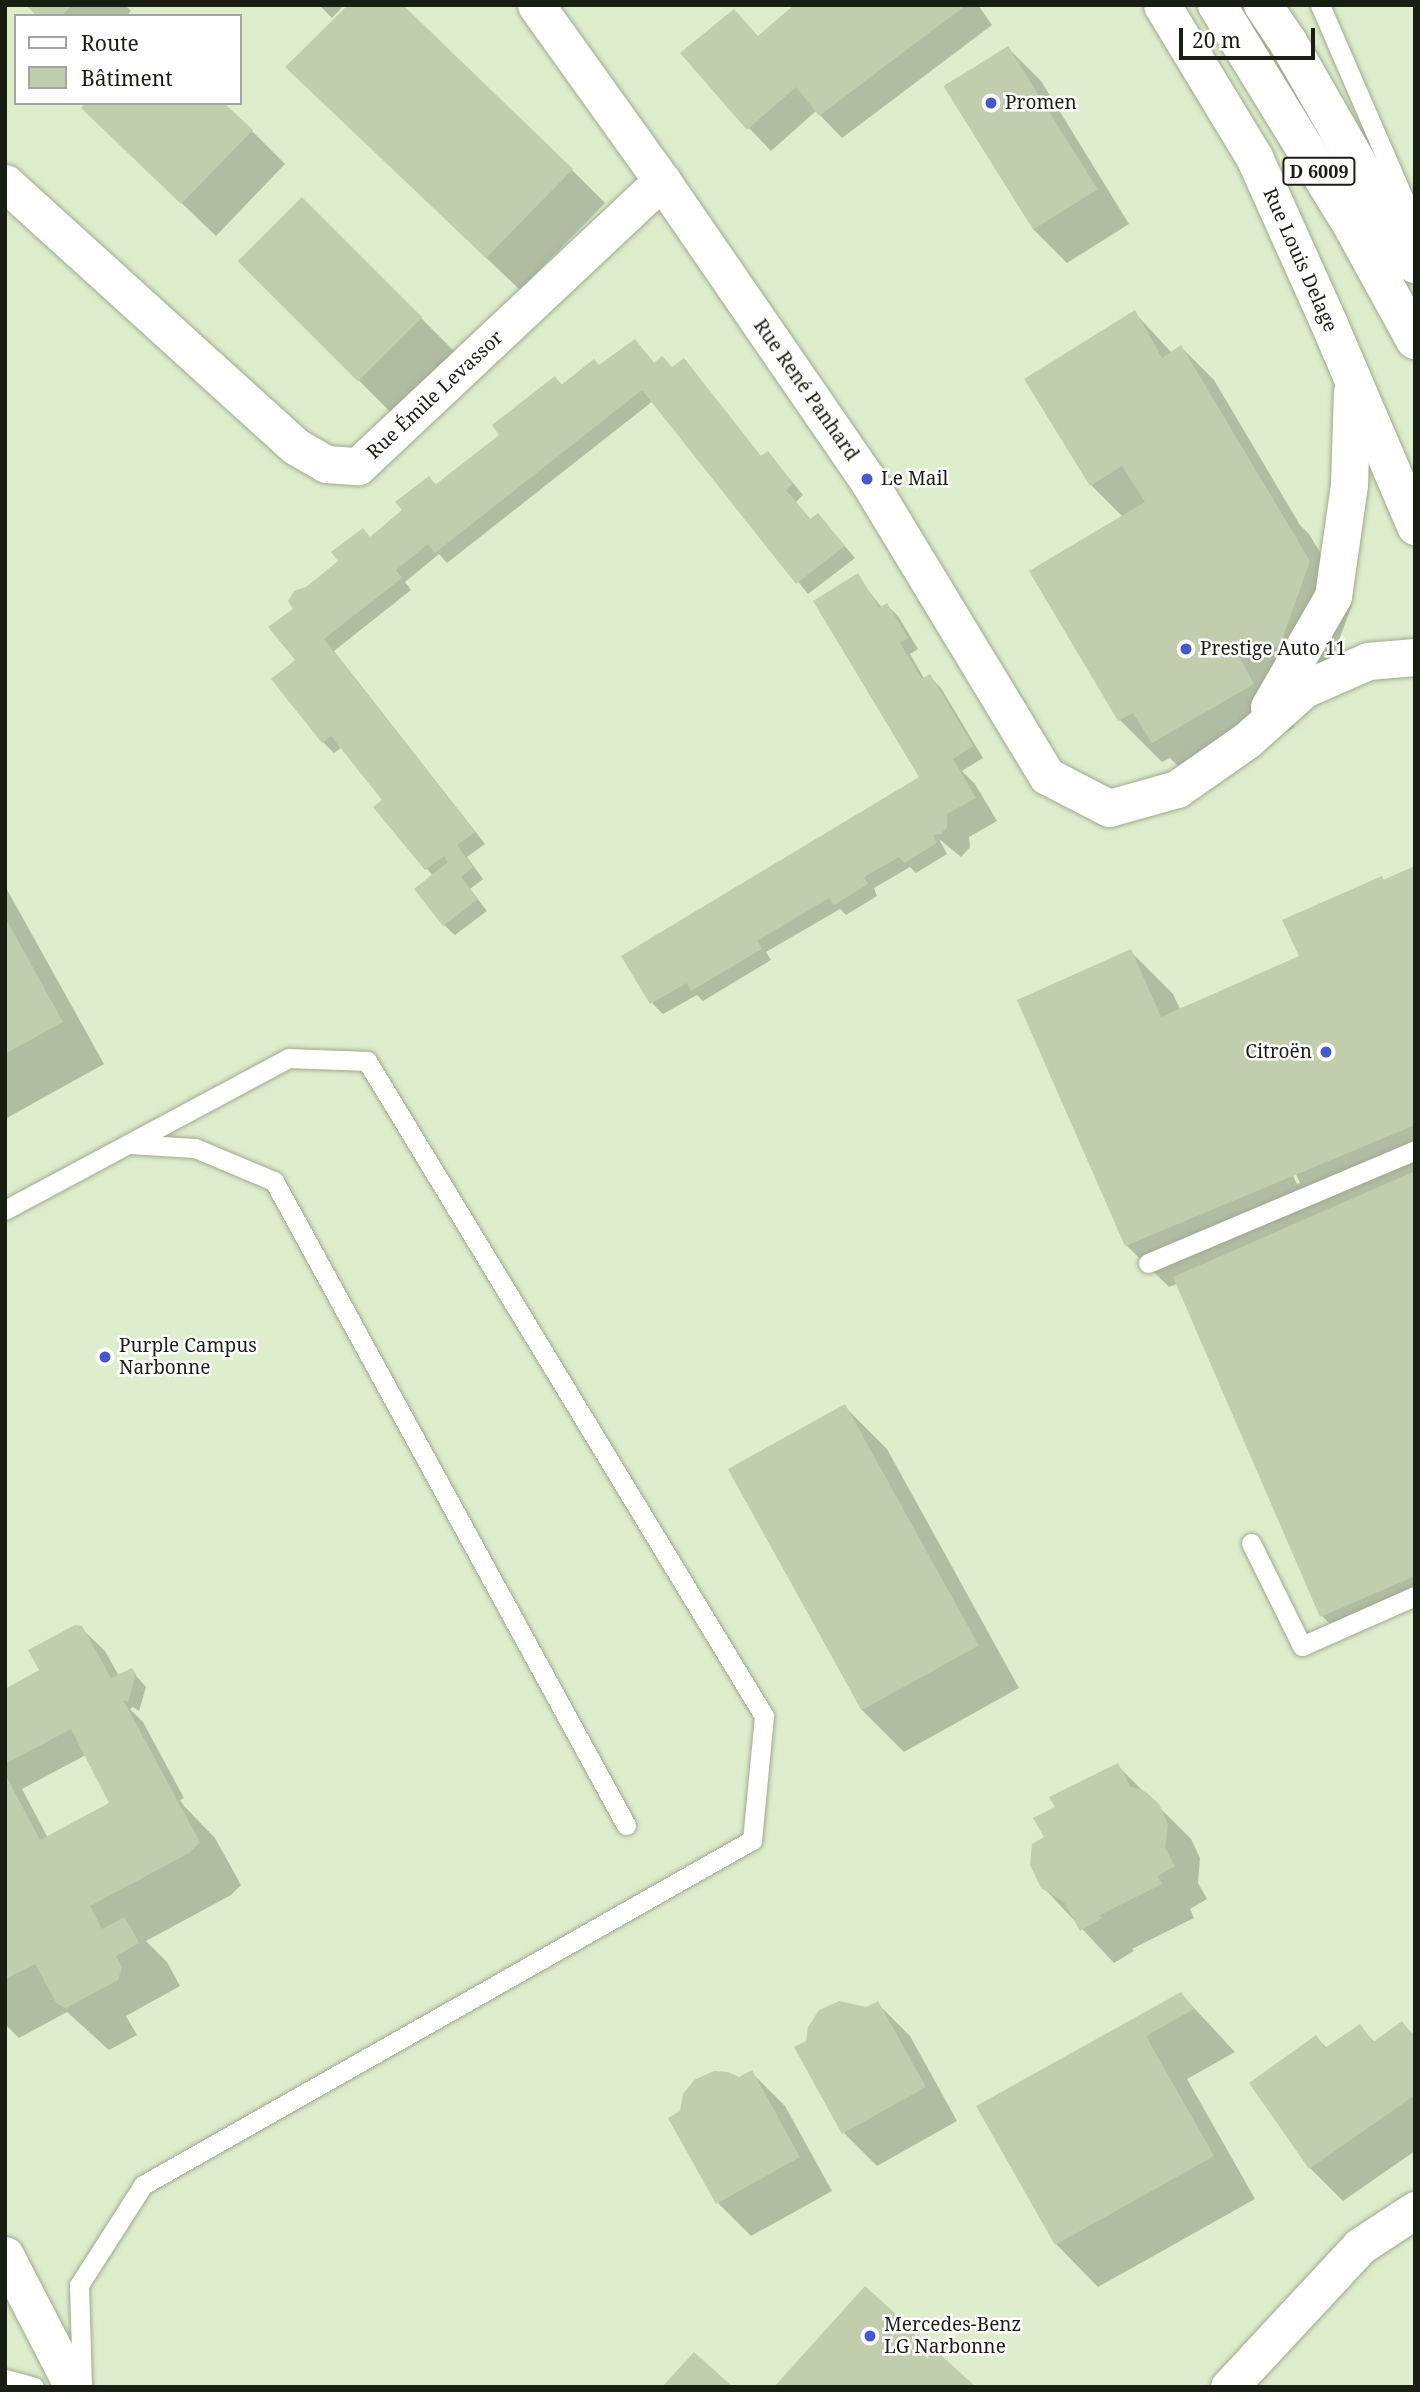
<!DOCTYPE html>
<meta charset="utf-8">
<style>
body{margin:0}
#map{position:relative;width:1420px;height:2392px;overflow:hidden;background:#deedcc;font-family:"Noto Serif",serif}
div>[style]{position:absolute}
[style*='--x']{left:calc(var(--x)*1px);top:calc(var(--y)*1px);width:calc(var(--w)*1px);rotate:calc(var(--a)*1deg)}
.shadow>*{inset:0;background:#0003;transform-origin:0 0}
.building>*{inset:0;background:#c0ceae;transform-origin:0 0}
.roads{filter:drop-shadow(0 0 2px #9eab8d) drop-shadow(0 0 2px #9eab8d)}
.lane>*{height:19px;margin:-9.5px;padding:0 9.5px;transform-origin:9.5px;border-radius:9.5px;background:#fff}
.street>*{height:37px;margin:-18.5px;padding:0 18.5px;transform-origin:18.5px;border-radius:18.5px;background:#fff}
.primary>*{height:38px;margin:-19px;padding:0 19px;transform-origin:19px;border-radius:19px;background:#fff}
.dots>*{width:19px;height:19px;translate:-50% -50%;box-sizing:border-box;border:4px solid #fff;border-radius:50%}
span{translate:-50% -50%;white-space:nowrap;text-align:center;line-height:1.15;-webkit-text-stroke:5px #fff;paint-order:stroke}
.shield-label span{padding:2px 5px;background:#fff;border:2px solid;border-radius:5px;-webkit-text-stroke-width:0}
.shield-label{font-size:18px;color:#191e12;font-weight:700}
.poi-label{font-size:19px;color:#191e12}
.left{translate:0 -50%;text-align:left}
.right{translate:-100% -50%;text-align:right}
.street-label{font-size:19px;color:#191e12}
.frame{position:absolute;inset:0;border:7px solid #191e12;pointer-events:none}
.legend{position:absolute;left:14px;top:14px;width:228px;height:91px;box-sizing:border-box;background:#fff;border:2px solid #a3a5a0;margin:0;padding:9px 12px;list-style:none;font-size:21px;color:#191e12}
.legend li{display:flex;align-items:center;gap:14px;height:35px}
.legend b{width:35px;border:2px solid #a3a5a0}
.scale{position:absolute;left:1179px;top:28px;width:136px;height:32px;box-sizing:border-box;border:4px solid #191e12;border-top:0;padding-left:9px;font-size:21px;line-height:24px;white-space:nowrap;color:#191e12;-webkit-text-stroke:5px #fff;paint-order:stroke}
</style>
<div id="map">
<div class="shadow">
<div style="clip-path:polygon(26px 5px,125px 5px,131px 11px,126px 16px,37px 16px)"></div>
<div style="clip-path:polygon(319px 5px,344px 5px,332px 18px)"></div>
<div style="clip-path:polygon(797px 5px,978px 5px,992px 25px,842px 138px,816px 111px,771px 151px,749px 128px,759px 37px)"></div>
<div style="clip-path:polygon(1008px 48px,1041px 81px,1129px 224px,1067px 263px,1034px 230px,945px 85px)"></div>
<div style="clip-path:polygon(321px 100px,572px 170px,605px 203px,520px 290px)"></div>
<div style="clip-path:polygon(252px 131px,285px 164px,216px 236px,117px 141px)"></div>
<div style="left:302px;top:199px;width:216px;height:88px;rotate:45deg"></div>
<div style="clip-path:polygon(1134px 312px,1172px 353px,1181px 347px,1214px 380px,1300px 525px,1309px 534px,1352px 605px,1321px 689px,1279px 697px,1295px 727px,1196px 784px,1170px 758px,1162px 762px,1120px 720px,1123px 517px,1091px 485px)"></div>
<div style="clip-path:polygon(635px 341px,655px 364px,672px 369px,684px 360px,762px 458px,768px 453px,803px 495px,796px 502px,811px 520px,818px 515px,855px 558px,808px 594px,653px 401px,447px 563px,439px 554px,405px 582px,411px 590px,334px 651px,485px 844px,467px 857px,483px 879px,470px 889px,487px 911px,455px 935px,444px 925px,433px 876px,375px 807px,384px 800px,342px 747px,334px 753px,323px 742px,297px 660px,295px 610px,404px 511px,429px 478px,437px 486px,502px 435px,555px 378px,563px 386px,600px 367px)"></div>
<div style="clip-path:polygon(857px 576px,882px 608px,887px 605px,898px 616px,918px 649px,910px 654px,925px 680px,930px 677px,941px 688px,983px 758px,962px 771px,975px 784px,997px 821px,969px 837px,970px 847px,961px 857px,939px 839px,947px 854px,916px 873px,910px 867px,874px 888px,877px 896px,846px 915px,840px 909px,766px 952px,771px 960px,703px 1001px,697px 995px,663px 1014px,652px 1003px,624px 957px,921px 778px)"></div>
<div style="clip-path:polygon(evenodd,1415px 868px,1415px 1591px,1333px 1627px,1322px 1616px,1177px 1284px,1169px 1287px,1126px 1245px,1131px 952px,1173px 994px,1181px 1011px,1301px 957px,1382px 878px,1385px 881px,1415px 868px,1233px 1046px,1237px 1046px,1300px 1183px,1297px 1184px,1233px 1046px)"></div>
<div style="clip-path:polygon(5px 886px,104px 1064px,5px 1119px)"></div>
<div style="clip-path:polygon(845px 1407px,887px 1449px,1019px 1688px,904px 1752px,861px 1709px,730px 1470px)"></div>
<div style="clip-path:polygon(evenodd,81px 1628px,105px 1651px,119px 1676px,131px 1670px,146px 1687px,139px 1711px,133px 1707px,130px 1709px,143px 1722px,184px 1798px,180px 1800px,184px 1806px,215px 1838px,241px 1885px,231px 1895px,146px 1941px,167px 1962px,180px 1986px,126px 2016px,137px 2035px,109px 2050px,67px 2012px,19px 2038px,5px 2024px,5px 1691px,41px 1671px,81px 1628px,86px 1755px,115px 1812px,48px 1838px,22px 1789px,86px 1755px)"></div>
<div style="clip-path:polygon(1117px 1765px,1191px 1839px,1200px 1858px,1198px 1883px,1207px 1899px,1190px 1909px,1194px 1918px,1132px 1949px,1134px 1951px,1114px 1963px,1042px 1886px,1047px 1838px,1057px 1807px)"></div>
<div style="clip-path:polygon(1181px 1994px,1235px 2052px,1187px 2079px,1255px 2199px,1098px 2287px,1056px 2244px,978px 2107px)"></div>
<div style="clip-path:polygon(877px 2003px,910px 2036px,957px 2121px,877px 2166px,844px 2133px,866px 2009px)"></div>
<div style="clip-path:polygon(1402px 2023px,1415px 2036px,1415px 2151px,1343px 2201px,1310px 2168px,1316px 2037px,1327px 2048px,1359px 2027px,1375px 2042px)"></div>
<div style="clip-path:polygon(752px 2073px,785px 2106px,832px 2191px,751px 2236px,718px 2203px,682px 2112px)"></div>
</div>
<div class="building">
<div style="clip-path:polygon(26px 5px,72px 5px,62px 16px,37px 16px)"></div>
<div style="clip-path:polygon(348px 5px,403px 5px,573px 169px,486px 258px,285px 67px)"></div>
<div style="clip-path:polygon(794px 5px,966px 5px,819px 116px,796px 87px,747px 130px,680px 53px,734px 9px,758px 36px)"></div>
<div style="left:1008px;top:46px;width:169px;height:76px;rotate:58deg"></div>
<div style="clip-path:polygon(86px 103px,224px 103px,253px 130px,181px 204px,81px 108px)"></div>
<div style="left:302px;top:197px;width:170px;height:91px;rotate:45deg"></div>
<div style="clip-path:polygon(1135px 310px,1162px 358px,1181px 345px,1310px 561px,1279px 648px,1259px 642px,1238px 654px,1254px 684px,1152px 743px,1133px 713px,1118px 721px,1029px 571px,1145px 502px,1122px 466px,1090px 486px,1024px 379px)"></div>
<div style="clip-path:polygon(635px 339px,654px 363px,662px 356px,672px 367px,684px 358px,761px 456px,768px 451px,793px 483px,786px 490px,810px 519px,818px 513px,845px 546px,796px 584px,642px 390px,435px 553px,428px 544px,396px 570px,402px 578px,324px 639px,475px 832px,457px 845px,473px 867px,461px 877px,478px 899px,443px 926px,414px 889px,448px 862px,444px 856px,425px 870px,373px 807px,382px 800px,331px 736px,322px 743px,271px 679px,295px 660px,268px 627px,293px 609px,288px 601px,294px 591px,306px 587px,338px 561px,331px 552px,363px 528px,370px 537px,402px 510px,395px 502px,429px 476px,435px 485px,499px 435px,492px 425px,555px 376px,561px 385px,594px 359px,599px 365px)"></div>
<div style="clip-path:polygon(858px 573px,879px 608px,887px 603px,908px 638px,900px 643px,922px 679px,930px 674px,973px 746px,953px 759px,976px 798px,947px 814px,947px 827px,941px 834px,933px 835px,937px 843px,904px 863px,899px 857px,864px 877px,868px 884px,834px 905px,829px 898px,757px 941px,762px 949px,691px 991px,687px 983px,650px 1004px,621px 956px,919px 777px,813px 601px)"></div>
<div style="clip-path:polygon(1415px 866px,1415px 1125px,1125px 1246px,1017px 1000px,1131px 949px,1161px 1017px,1299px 956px,1282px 920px,1382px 876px,1383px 880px)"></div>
<div style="clip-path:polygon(5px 917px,63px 1022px,5px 1054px)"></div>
<div style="clip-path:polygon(1415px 1171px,1415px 1576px,1320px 1617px,1173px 1277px)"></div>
<div style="left:845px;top:1404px;width:276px;height:134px;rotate:61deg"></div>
<div style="clip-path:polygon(75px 1625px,82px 1626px,111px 1678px,132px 1668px,136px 1674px,128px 1702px,123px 1700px,200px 1842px,189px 1853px,90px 1906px,102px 1929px,125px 1917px,139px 1943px,116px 1956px,122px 1967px,118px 1980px,66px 2008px,57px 2004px,35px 1964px,5px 1979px,5px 1774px,40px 1840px,109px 1803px,71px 1729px,5px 1764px,5px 1689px,39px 1670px,28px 1650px)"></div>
<div style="clip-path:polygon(1118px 1763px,1130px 1786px,1146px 1792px,1159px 1804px,1168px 1824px,1165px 1848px,1175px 1866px,1158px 1876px,1162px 1884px,1100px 1915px,1102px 1918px,1080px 1931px,1064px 1902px,1041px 1888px,1030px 1865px,1032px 1844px,1044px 1837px,1033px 1818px,1055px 1807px,1049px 1797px)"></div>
<div style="clip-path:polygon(1181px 1992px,1194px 2009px,1146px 2036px,1214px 2156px,1055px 2245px,976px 2106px)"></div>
<div style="clip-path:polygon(839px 2001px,866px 2007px,878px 2001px,926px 2087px,842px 2134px,794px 2047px,806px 2041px,808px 2027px,819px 2010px)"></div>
<div style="clip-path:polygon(1402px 2021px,1415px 2038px,1415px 2095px,1309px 2169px,1249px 2083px,1316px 2035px,1325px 2048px,1360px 2024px,1373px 2042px)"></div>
<div style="clip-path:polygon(752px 2070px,800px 2157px,716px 2204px,668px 2118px,680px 2111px,683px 2094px,694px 2080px,714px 2071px,728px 2072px,739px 2077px)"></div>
<div style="clip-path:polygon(865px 2286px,976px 2387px,774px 2387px)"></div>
<div style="clip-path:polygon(694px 2352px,733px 2387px,662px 2387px)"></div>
</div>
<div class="roads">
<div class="lane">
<div style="--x:1320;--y:5;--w:240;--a:66.6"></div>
<div style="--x:129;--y:1144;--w:66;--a:3.5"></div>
<div style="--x:195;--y:1148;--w:86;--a:22.7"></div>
<div style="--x:274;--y:1181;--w:734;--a:61.34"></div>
<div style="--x:5;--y:1210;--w:322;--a:-28.2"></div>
<div style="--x:289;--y:1058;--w:78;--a:2.2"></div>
<div style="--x:367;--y:1061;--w:766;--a:58.78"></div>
<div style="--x:764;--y:1716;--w:125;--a:95.5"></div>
<div style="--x:752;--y:1840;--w:700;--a:150.47"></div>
<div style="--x:143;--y:2185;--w:119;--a:122.6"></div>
<div style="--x:79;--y:2285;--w:102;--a:88.3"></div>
<div style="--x:1148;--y:1263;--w:290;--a:-22.9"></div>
<div style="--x:1251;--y:1543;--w:115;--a:63.7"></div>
<div style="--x:1302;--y:1646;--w:124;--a:-23.9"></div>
<div style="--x:5;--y:2379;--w:30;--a:15"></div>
</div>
<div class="street">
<div style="--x:536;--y:5;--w:216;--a:54.4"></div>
<div style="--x:662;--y:181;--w:362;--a:55.5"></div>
<div style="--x:867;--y:479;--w:347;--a:58.8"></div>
<div style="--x:1047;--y:776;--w:70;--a:27.3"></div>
<div style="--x:1109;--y:808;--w:71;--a:-15.6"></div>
<div style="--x:1177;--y:789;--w:85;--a:-35"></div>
<div style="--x:1247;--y:740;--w:76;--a:-41.8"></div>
<div style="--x:1304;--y:689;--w:70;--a:-23.6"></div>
<div style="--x:1368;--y:661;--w:47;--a:-4.9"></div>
<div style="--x:1162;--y:5;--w:178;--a:58.8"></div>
<div style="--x:1254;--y:157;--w:183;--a:65.8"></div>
<div style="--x:1329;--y:324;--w:220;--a:66.9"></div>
<div style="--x:5;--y:183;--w:391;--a:42.2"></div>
<div style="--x:295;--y:446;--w:36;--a:30"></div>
<div style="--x:326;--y:464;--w:32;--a:4"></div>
<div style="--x:358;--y:466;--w:417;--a:-43.2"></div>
<div style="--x:1269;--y:707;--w:128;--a:-60"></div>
<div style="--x:1333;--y:596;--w:112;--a:-81.8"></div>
<div style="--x:1349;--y:485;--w:93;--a:-88.2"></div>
<div style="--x:5;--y:2255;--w:148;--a:62.7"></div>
<div style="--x:1229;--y:2387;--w:192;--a:-47.1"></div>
<div style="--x:1360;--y:2246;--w:66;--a:-33.2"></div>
</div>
<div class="primary">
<div style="--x:1217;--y:5;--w:263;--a:58.5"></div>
<div style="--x:1354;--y:229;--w:127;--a:61.2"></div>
<div style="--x:1263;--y:5;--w:45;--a:56"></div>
<div style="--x:1288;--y:42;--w:256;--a:60.2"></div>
</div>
</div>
<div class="dots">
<div style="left:991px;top:103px;background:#4459cd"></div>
<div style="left:867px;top:479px;background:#4459cd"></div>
<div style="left:1186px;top:649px;background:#4459cd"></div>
<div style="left:1326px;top:1052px;background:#4459cd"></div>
<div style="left:105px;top:1357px;background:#4459cd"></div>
<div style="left:870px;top:2336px;background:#4459cd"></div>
</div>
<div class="shield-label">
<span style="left:1319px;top:171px">D 6009</span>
</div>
<div class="poi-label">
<span class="left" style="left:1005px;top:103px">Promen</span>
<span class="left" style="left:881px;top:479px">Le Mail</span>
<span class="left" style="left:1200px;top:649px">Prestige Auto 11</span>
<span class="right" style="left:1312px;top:1052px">Citroën</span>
<span class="left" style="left:119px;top:1357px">Purple Campus<br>Narbonne</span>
<span class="left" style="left:884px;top:2336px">Mercedes-Benz<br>LG Narbonne</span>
</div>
<div class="street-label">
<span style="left:1300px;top:260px;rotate:66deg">Rue Louis Delage</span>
<span style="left:806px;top:390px;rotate:55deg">Rue René Panhard</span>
<span style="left:435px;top:395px;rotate:-43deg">Rue Émile Levassor</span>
</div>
<div class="frame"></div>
<ul class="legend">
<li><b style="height:9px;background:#fff"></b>Route</li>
<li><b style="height:19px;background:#c0ceae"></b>Bâtiment</li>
</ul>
<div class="scale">20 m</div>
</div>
